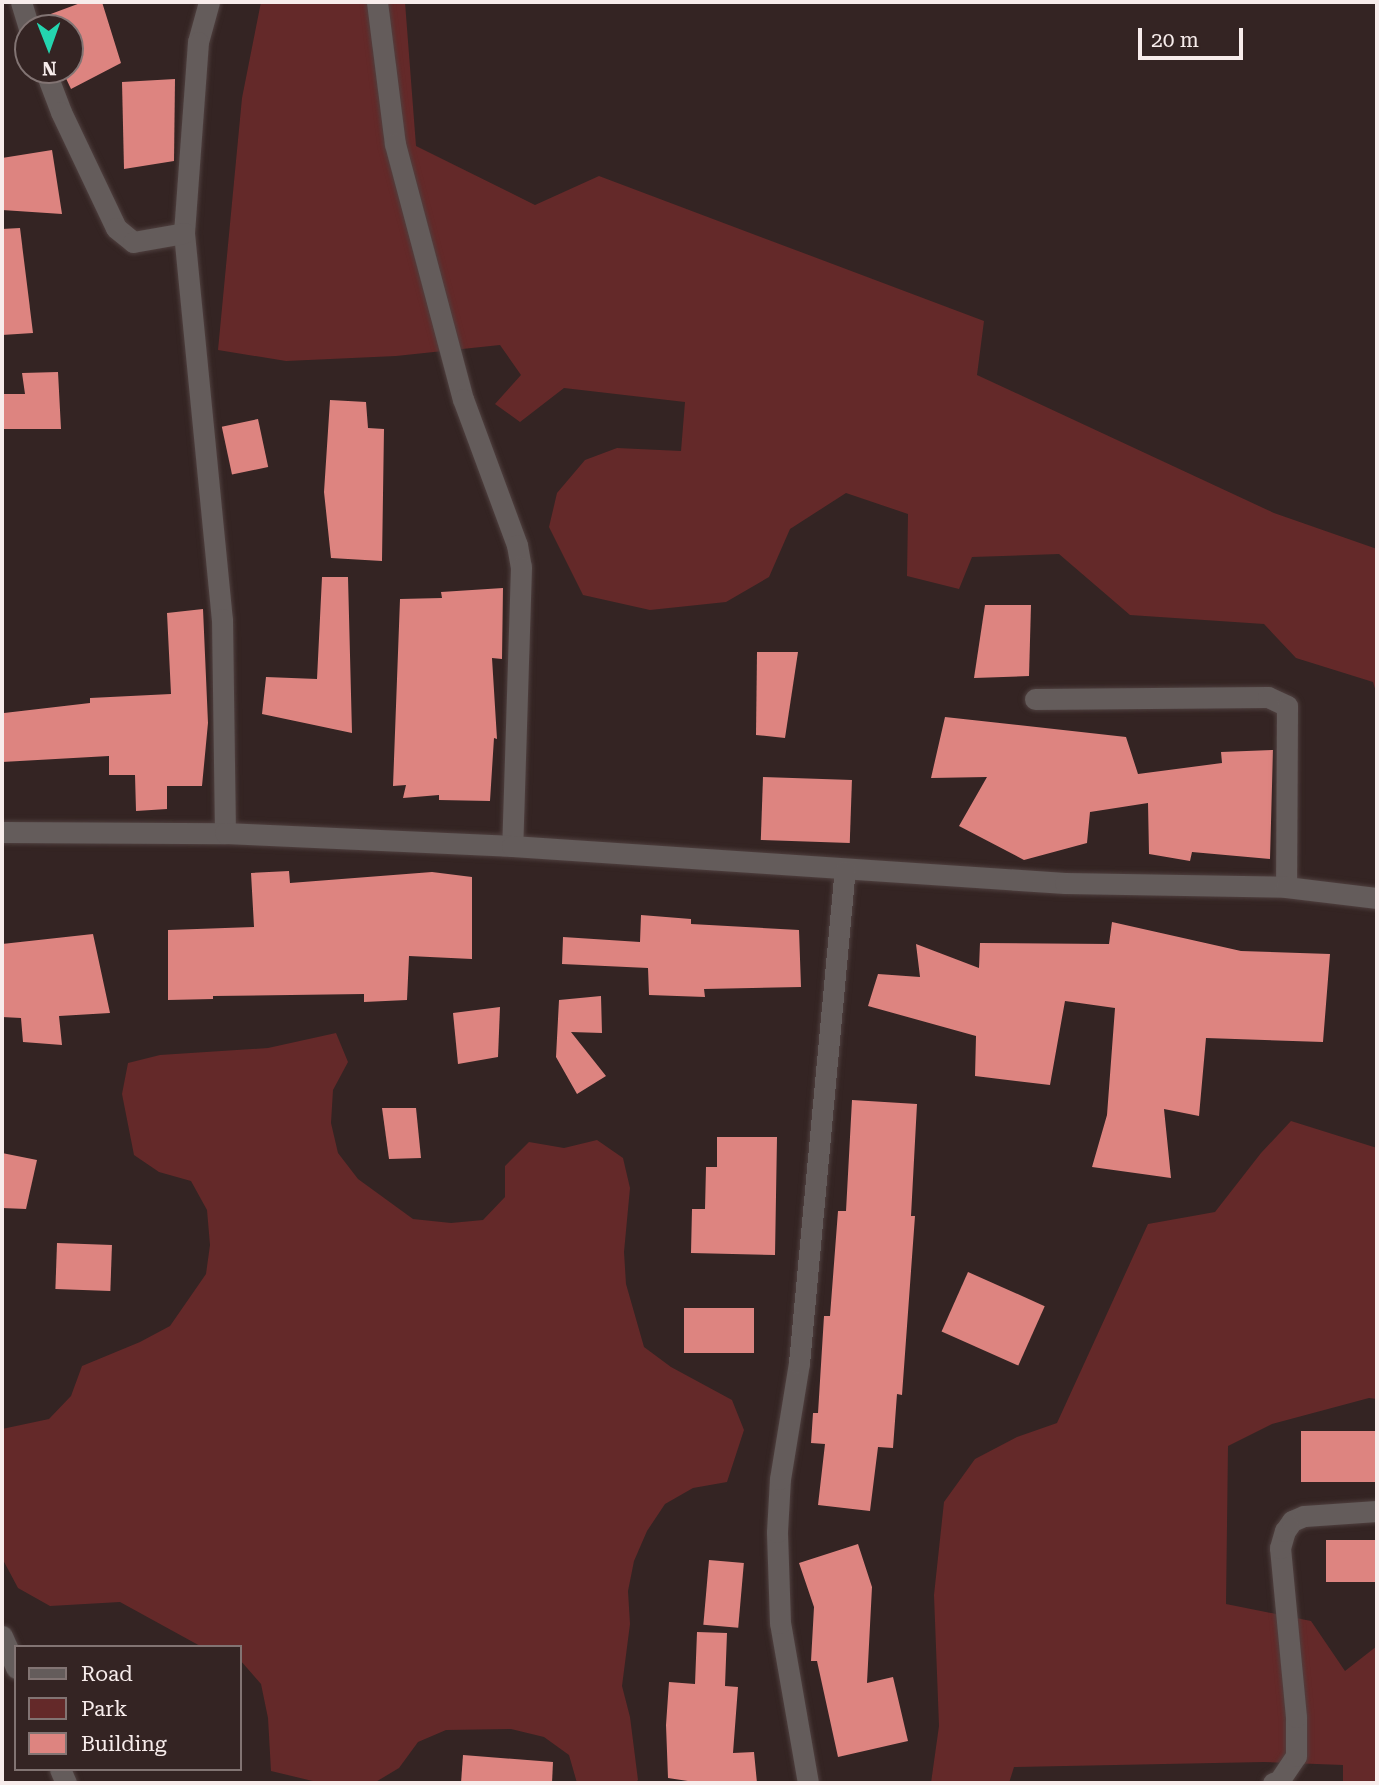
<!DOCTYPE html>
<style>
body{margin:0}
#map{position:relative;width:1379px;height:1785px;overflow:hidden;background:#342423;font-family:"Roboto Serif",serif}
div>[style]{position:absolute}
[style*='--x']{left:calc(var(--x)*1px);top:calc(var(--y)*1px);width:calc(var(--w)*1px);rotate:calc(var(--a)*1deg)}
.green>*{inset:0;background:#642929}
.building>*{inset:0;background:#dd8480;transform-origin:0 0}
.roads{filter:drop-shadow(0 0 2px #4f403f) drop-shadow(0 0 2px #4f403f)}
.street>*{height:21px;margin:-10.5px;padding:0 10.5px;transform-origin:10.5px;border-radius:10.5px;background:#645c5b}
span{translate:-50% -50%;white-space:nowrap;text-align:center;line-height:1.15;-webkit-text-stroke:7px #342423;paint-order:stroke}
.frame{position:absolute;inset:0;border:4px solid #f7eceb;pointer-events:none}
.legend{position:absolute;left:14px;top:1645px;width:228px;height:126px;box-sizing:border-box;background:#342423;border:2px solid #827473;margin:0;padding:9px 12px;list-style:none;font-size:21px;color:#f7eceb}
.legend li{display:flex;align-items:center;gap:14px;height:35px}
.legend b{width:35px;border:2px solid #827473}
.north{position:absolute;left:14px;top:14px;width:70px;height:70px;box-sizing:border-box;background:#342423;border:2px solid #827473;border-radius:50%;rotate:179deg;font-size:19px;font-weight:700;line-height:28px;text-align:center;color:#f7eceb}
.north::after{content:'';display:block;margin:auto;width:24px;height:32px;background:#24d5af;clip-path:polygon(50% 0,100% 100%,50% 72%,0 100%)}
.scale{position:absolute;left:1138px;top:28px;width:105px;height:32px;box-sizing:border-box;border:4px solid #f7eceb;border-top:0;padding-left:9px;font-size:21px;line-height:24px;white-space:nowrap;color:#f7eceb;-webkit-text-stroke:5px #342423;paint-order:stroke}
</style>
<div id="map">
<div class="green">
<div style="clip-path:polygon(261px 2px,405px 2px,416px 146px,535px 205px,599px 176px,984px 321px,977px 375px,1274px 513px,1377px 549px,1377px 695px,1373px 682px,1296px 658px,1264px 624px,1130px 615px,1059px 554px,972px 557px,959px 589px,907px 576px,908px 514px,846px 493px,790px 529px,769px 577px,726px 602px,650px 610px,583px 595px,549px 527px,557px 493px,585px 460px,617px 448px,681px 451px,685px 402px,564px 388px,520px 422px,495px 404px,521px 375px,500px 345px,396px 356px,286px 361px,218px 350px,242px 98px)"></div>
<div style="clip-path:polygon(336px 1033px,348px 1062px,333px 1090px,331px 1123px,338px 1153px,358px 1179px,413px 1219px,451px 1223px,483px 1220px,505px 1197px,505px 1166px,529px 1142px,564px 1148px,597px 1140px,623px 1158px,630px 1188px,624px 1252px,626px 1284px,644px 1347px,671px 1367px,732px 1400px,744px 1430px,727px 1482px,693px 1488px,665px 1504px,647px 1531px,634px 1561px,628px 1591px,630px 1624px,622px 1686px,630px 1717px,638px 1780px,635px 1783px,577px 1783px,569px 1755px,544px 1737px,511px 1729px,446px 1730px,418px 1742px,399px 1768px,374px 1783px,321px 1783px,271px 1771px,268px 1718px,261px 1684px,240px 1660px,240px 1647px,202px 1647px,120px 1602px,50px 1606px,18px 1588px,2px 1558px,2px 1429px,49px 1419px,71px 1396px,82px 1366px,140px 1342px,170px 1326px,206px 1274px,210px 1245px,207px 1210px,191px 1181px,159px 1172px,134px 1155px,122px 1094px,128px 1063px,160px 1055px,268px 1048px)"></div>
<div style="clip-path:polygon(1291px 1121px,1377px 1148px,1377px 1399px,1369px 1398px,1272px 1424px,1228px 1446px,1226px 1604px,1311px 1621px,1345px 1671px,1377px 1646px,1377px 1783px,1343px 1783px,1343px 1765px,1264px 1762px,1014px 1767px,1009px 1783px,931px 1783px,939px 1726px,934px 1595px,944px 1502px,975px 1459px,1017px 1437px,1057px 1423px,1148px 1224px,1215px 1212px,1261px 1153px)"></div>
</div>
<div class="building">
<div style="clip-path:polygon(83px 2px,102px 2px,121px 63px,71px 89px,62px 70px,70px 70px,70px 28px,44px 28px,40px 18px)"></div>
<div style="clip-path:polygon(175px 79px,174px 161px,124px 169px,122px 82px)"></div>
<div style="clip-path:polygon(52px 150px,62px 214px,2px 210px,2px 158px)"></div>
<div style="clip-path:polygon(20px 228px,33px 333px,2px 335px,2px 229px)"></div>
<div style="clip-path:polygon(58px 372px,61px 429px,2px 429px,2px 394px,25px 394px,22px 373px)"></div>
<div style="clip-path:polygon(330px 400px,366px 402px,368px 428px,384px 429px,382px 561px,331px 558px,324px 492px)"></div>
<div style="left:258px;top:419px;width:49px;height:37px;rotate:78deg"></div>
<div style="clip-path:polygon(322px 577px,348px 577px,352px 733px,262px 714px,266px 677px,317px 679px)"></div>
<div style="clip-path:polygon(503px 588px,502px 659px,492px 658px,497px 739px,494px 738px,490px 801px,439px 800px,439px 795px,403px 798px,406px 785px,393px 786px,400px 599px,442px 598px,441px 592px)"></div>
<div style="clip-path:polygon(985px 605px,1031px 605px,1029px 676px,974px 678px)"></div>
<div style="clip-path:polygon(203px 609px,208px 723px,202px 786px,167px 786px,167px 809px,136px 811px,135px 775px,109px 775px,109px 756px,2px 762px,4px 713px,90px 703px,90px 698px,171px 694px,167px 613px)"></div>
<div style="clip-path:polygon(757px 652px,798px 652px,785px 738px,756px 735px)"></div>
<div style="clip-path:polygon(945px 717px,1126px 737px,1138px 774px,1222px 763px,1221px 752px,1273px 750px,1270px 859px,1192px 852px,1190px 861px,1149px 854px,1148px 803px,1090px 812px,1087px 843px,1024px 860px,959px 826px,987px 777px,931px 778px)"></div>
<div style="left:763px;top:777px;width:89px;height:63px;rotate:2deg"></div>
<div style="clip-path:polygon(289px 871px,290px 883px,432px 872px,472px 877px,472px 959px,409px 956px,407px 1000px,364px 1002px,364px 994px,213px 996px,213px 999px,168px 1000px,168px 930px,254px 927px,251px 873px)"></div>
<div style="clip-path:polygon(641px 915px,691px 919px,691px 924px,799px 930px,801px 987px,704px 989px,705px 997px,649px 995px,648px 968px,562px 964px,563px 937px,640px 942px)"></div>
<div style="clip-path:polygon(1112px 922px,1241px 951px,1330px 954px,1323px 1042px,1206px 1038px,1199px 1116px,1164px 1109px,1171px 1178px,1092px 1167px,1107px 1115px,1115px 1008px,1065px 1001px,1050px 1085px,975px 1076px,976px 1036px,868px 1006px,878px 974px,920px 977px,916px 944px,979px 968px,980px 943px,1109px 944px)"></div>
<div style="clip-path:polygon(93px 934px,110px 1013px,59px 1016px,62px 1045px,23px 1042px,21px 1018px,2px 1017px,2px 944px)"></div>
<div style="clip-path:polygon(601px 996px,602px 1033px,571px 1032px,606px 1076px,577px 1094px,556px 1057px,559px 1000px)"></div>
<div style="clip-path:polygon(500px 1007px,498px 1057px,458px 1064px,453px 1013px)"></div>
<div style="clip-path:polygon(852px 1100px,917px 1104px,911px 1216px,915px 1216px,902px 1395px,897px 1394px,893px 1448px,878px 1447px,870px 1511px,818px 1505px,825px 1444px,811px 1443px,813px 1413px,818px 1413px,824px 1316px,830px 1316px,838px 1211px,846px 1211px)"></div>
<div style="clip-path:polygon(382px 1108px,416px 1108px,421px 1158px,389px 1159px)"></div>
<div style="clip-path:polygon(717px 1137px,777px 1137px,775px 1255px,691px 1253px,692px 1209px,705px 1209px,706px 1167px,717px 1167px)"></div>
<div style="clip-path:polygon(2px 1153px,37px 1160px,26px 1209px,2px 1208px)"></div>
<div style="left:57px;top:1243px;width:55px;height:46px;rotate:2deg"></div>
<div style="left:968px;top:1272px;width:84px;height:65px;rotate:24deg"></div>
<div style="left:684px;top:1308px;width:70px;height:45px"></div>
<div style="left:1377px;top:1431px;width:51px;height:76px;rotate:90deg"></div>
<div style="left:1377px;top:1540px;width:42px;height:51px;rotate:90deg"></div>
<div style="clip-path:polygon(858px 1544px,872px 1587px,867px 1683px,893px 1677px,908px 1741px,838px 1757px,817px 1661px,811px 1661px,814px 1607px,799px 1563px)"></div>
<div style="left:709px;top:1560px;width:35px;height:65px;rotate:5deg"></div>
<div style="clip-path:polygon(697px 1632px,727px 1633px,725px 1686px,738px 1687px,733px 1753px,754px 1752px,757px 1783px,701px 1783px,668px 1778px,666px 1725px,669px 1682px,695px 1684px)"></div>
<div style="clip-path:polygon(463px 1755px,553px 1762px,552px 1783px,461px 1783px)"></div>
</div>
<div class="roads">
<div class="street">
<div style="--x:21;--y:2;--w:27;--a:73"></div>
<div style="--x:209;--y:2;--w:41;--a:105.4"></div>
<div style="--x:198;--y:42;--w:192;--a:94.2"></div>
<div style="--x:184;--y:233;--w:388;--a:84.4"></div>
<div style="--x:222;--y:619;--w:214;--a:89.2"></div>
<div style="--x:377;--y:2;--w:143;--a:82.8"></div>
<div style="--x:395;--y:144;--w:264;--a:75.1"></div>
<div style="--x:463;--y:399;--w:156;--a:69.7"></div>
<div style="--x:517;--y:545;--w:22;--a:80"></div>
<div style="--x:521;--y:567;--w:279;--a:91.8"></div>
<div style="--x:45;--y:70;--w:45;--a:69.1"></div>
<div style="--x:61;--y:112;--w:128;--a:64.6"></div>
<div style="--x:116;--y:228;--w:22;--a:39"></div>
<div style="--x:133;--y:242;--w:52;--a:-10"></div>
<div style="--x:1035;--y:699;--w:233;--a:-0.5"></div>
<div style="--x:1268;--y:697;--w:21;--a:25"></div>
<div style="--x:1287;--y:706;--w:181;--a:90.3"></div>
<div style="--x:2;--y:832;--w:223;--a:0.3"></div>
<div style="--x:225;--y:833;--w:287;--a:2.6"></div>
<div style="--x:512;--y:846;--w:554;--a:3.83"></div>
<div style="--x:1065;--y:883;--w:221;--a:1"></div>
<div style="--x:1286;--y:887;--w:92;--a:6.9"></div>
<div style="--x:2;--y:1636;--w:35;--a:66"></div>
<div style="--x:60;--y:1769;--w:15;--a:67"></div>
<div style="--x:808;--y:1783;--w:162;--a:-99.9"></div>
<div style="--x:780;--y:1623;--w:91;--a:-91.9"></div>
<div style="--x:777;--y:1532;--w:53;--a:-86.8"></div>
<div style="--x:780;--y:1479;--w:118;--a:-80.7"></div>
<div style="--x:799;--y:1363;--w:494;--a:-84.7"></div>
<div style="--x:1273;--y:1783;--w:6;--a:-18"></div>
<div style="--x:1279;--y:1781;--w:30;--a:-56"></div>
<div style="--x:1296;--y:1756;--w:39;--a:-90"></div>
<div style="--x:1296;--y:1717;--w:170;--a:-95.4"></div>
<div style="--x:1280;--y:1548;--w:18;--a:-74"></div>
<div style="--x:1285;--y:1531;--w:12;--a:-55"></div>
<div style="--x:1292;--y:1521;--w:13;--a:-23"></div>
<div style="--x:1304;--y:1516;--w:73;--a:-3.9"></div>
</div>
</div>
<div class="frame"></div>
<ul class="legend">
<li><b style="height:9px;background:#645c5b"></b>Road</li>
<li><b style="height:19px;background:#642929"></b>Park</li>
<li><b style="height:19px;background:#dd8480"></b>Building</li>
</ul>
<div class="north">N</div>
<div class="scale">20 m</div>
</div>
